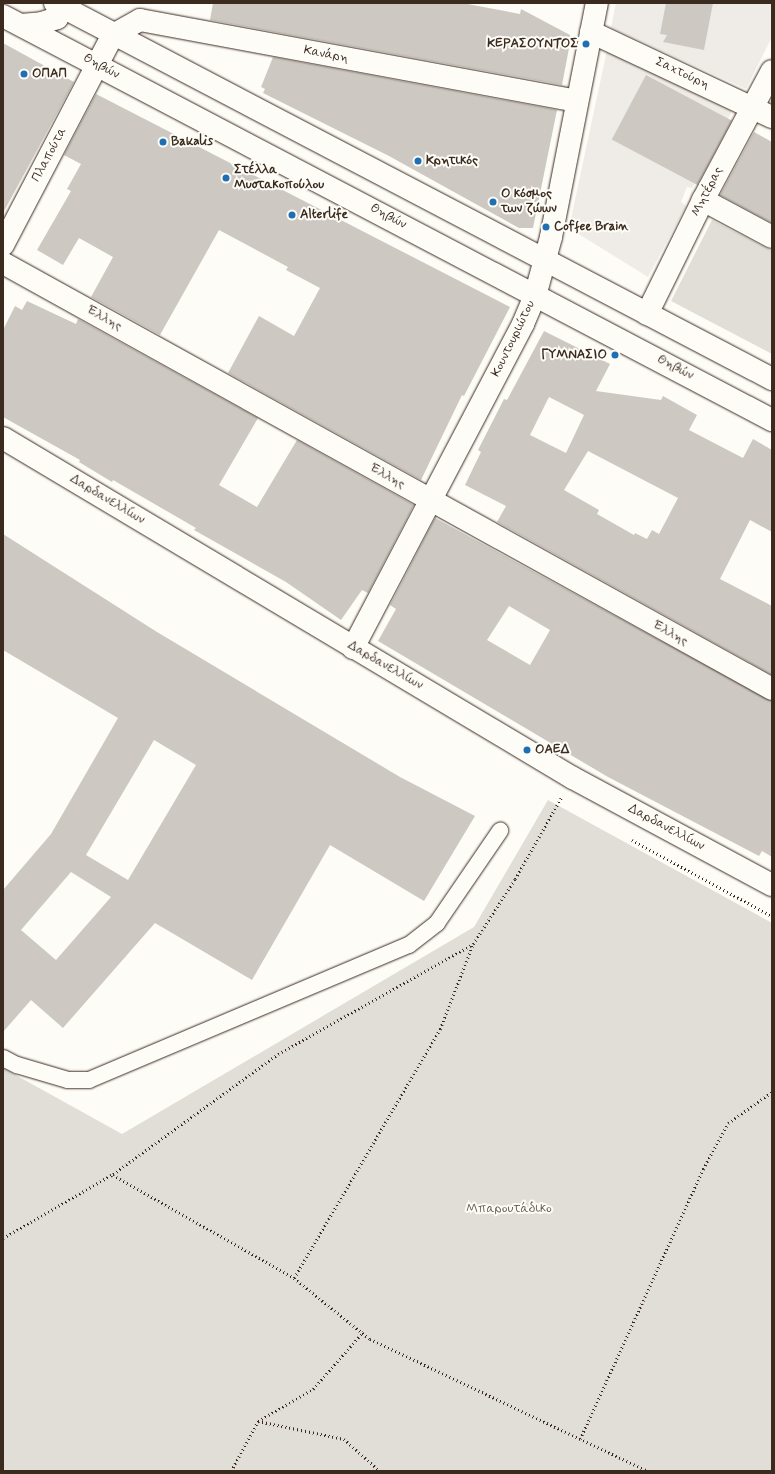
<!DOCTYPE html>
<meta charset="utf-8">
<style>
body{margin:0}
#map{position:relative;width:775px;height:1474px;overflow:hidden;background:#fdfcf7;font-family:Mynerve,sans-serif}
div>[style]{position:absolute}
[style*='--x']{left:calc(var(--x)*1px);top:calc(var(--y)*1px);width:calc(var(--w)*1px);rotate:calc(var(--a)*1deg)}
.built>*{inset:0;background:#efece7}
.green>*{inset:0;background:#e1ded7}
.building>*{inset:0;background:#cdc8c2;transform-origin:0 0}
.path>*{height:2.5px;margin-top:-1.25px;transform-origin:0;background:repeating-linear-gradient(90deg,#3b2a1e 0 1px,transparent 0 4px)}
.roads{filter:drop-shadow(0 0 1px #3b2a1e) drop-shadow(0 0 1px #3b2a1e)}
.lane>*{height:16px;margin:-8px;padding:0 8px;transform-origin:8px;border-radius:8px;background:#fdfcf7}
.street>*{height:22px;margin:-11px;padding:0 11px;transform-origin:11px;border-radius:11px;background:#fdfcf7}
.secondary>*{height:22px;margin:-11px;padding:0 11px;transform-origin:11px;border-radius:11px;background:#fdfcf7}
.dots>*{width:11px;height:11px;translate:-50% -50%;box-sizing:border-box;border:2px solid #fdfcf7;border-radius:50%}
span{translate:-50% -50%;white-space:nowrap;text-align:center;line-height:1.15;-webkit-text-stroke:4px #fdfcf7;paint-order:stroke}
.poi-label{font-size:13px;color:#3b2a1e;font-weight:700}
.right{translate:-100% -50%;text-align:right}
.left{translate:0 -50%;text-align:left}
.street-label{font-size:13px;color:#3b2a1e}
.park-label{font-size:13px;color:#64574c}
.frame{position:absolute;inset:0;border:4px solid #3b2a1e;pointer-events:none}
</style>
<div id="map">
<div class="built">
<div style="clip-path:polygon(616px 3px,772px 3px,772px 37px,746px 89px,611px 28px)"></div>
<div style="clip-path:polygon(607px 50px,732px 111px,695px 183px,692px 188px,687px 187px,681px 202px,686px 206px,648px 277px,569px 228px)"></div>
</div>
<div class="green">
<div style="clip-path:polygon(712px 220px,772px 251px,772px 354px,671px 301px)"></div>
<div style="clip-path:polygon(548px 800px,772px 923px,772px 1471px,3px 1471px,3px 1068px,122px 1134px,474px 927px)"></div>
</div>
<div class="building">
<div style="clip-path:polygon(213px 3px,462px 3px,520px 14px,521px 9px,570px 35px,570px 43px,562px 85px,210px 20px)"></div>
<div style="clip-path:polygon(666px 3px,713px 3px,704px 50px,663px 42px,667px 35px,660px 34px)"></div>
<div style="clip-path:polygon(3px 43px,74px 82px,3px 213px)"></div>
<div style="clip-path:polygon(273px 57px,557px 110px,533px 228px,519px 228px,389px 156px,263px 93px,265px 89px,261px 87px)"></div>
<div style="left:646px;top:75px;width:97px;height:73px;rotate:28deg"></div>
<div style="clip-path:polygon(96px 94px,510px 307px,464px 396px,462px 395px,421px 480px,228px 373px,259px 316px,294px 336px,320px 288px,286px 270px,288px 267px,219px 230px,160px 335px,91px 297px,113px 257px,79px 238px,63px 265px,37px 250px,71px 191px,67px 189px,81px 164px,64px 155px)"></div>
<div style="clip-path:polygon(754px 132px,772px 142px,772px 223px,720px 195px)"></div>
<div style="clip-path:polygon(27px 301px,76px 324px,78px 319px,258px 418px,219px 485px,257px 507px,297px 440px,414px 505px,368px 593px,362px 590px,341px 620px,286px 582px,194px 530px,196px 528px,113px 480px,112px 482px,79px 462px,80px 460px,3px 417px,3px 330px,15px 306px,22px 310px)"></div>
<div style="clip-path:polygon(evenodd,544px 331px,610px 364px,596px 391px,661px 400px,663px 396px,697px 415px,689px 430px,743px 458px,753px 439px,772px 450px,772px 532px,750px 520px,720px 579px,772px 606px,772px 675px,497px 522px,506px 506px,465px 485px,481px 452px,478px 450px,504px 399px,507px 400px,544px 331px,549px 397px,584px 415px,566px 453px,530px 435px,549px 397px,544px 331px,588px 451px,678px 498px,659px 534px,652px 530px,647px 539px,635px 533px,634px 535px,597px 514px,599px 510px,564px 490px,588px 451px)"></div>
<div style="clip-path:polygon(evenodd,435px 518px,772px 701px,772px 857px,762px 851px,759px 856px,608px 777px,378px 641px,396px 609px,390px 605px,435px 518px,509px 606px,550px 630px,530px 665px,487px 640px,509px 606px)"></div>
<div style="clip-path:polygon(evenodd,3px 534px,157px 632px,400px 777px,475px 816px,424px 901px,330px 845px,252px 980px,155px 923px,63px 1028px,31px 1000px,3px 1032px,3px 890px,51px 834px,118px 718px,3px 650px,3px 534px,154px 740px,196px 765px,128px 880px,86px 855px,154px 740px,3px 534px,71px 872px,111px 897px,56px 960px,21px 930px,71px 872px)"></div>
</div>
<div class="path">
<div style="--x:632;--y:840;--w:159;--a:28.5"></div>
<div style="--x:113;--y:1175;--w:208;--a:29.6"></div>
<div style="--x:294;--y:1278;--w:97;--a:38.8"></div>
<div style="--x:370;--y:1339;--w:308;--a:25.4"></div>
<div style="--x:3;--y:1238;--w:127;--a:-30.2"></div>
<div style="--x:113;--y:1174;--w:204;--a:-36"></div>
<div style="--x:278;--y:1054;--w:224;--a:-29.4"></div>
<div style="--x:473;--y:944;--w:77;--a:-57.1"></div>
<div style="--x:515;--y:879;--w:93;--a:-60.4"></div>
<div style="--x:294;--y:1278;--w:289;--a:-59.6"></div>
<div style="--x:440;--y:1029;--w:91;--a:-68.8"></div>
<div style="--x:258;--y:1421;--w:88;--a:11.8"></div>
<div style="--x:344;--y:1439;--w:48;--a:41.6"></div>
<div style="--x:580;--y:1439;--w:297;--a:-65.5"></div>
<div style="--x:703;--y:1169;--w:52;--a:-61.5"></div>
<div style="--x:728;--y:1123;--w:54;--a:-35.2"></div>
<div style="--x:231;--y:1471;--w:57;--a:-61.6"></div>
<div style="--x:258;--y:1421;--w:64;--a:-30.2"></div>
<div style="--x:313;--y:1389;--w:76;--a:-48.7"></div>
</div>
<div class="roads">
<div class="lane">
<div style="--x:3;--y:1058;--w:16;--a:27"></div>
<div style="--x:17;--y:1065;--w:53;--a:16.4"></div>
<div style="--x:68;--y:1080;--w:21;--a:0"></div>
<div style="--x:89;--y:1080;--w:347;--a:-22.9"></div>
<div style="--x:409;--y:945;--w:36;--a:-38"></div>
<div style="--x:437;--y:923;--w:112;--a:-55.6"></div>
</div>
<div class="street">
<div style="--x:21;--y:25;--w:21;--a:-5"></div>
<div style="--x:42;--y:23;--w:16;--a:-18"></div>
<div style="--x:57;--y:18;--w:17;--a:-62"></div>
<div style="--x:591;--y:32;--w:200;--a:25.2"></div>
<div style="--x:703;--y:200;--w:78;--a:28.2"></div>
<div style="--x:3;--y:245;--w:237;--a:-62.4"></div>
<div style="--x:113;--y:35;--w:31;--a:-29"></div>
<div style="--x:140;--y:20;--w:444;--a:10.5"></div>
<div style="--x:3;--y:263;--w:879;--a:28.98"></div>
<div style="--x:647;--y:314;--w:127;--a:-63.8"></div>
<div style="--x:703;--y:200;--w:146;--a:-61.9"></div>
<div style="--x:3;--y:438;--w:664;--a:30.82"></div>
<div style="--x:573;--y:778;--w:226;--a:28.3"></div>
<div style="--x:353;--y:648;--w:366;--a:-62.3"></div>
<div style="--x:523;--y:324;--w:30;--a:-67"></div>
<div style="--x:535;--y:296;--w:61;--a:-74.8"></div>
<div style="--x:551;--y:237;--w:238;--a:-78.9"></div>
</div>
<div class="secondary">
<div style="--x:55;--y:3;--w:810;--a:27.67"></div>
<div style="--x:3;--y:16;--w:869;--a:27.72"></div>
</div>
</div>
<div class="dots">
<div style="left:586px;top:44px;background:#1f6fb2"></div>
<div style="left:24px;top:74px;background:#1f6fb2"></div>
<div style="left:163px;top:142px;background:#1f6fb2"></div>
<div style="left:418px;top:161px;background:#1f6fb2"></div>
<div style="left:226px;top:178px;background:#1f6fb2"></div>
<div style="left:493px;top:202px;background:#1f6fb2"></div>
<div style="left:292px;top:215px;background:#1f6fb2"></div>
<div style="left:546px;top:227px;background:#1f6fb2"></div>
<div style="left:615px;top:355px;background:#1f6fb2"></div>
<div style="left:527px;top:750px;background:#1f6fb2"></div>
</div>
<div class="poi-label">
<span class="right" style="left:578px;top:44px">ΚΕΡΑΣΟΥΝΤΟΣ</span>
<span class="left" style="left:32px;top:74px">ΟΠΑΠ</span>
<span class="left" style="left:171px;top:142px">Bakalis</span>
<span class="left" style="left:426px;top:161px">Κρητικός</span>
<span class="left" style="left:234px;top:178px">Στέλλα<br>Μυστακοπούλου</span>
<span class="left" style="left:501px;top:202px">Ο κόσμος<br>των ζώων</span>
<span class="left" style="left:300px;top:215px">Alterlife</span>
<span class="left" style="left:554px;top:227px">Coffee Brain</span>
<span class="right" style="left:607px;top:355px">ΓΥΜΝΑΣΙΟ</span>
<span class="left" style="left:535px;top:750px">ΟΑΕΔ</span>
</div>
<div class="street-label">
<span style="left:326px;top:55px;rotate:11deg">Κανάρη</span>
<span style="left:101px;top:67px;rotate:28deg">Θηβών</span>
<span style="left:682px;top:74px;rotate:25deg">Σαχτούρη</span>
<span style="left:50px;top:155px;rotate:-62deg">Πλαπούτα</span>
<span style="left:708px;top:192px;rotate:-63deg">Μητέρας</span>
<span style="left:388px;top:217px;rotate:28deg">Θηβών</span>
<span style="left:104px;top:319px;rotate:29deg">Έλλης</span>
<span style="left:514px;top:339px;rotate:-64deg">Κουντουριώτου</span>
<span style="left:675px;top:368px;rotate:28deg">Θηβών</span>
<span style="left:387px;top:477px;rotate:29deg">Έλλης</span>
<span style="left:107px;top:500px;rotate:31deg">Δαρδανελλίων</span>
<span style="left:670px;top:634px;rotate:29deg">Έλλης</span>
<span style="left:385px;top:666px;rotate:30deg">Δαρδανελλίων</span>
<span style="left:666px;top:828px;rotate:28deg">Δαρδανελλίων</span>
</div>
<div class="park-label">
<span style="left:509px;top:1209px">Μπαρουτάδικο</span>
</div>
<div class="frame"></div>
</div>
